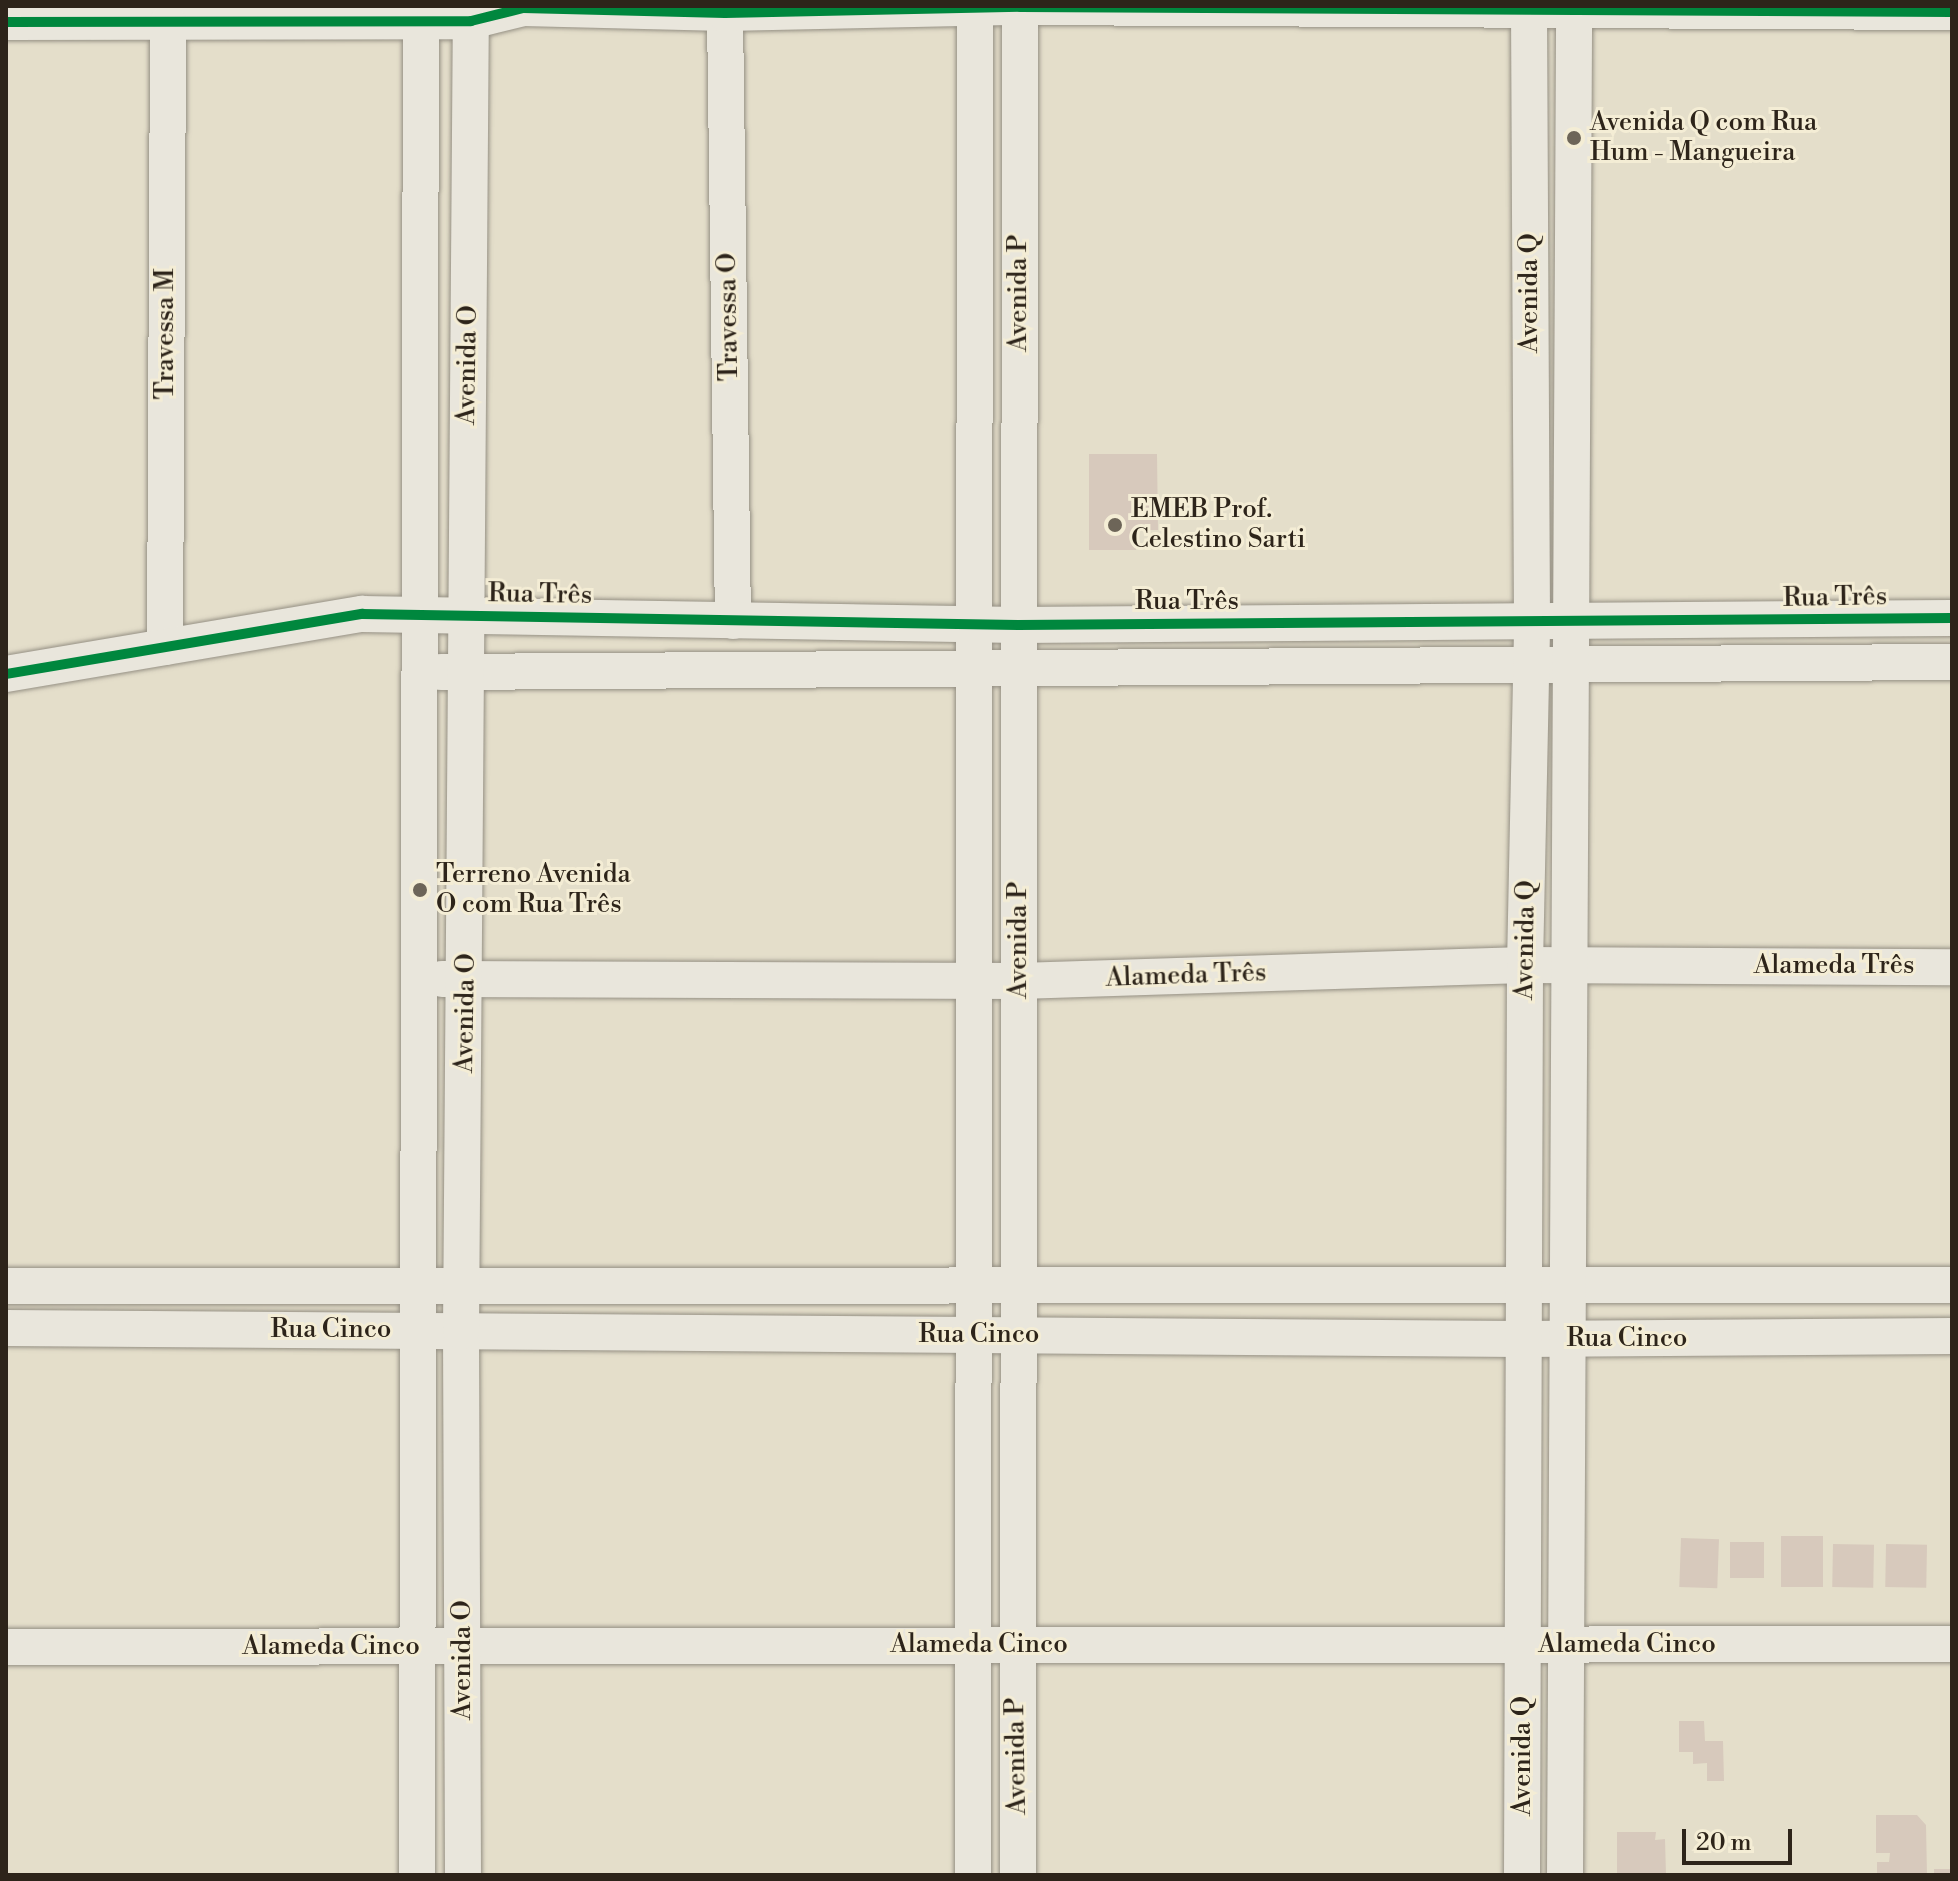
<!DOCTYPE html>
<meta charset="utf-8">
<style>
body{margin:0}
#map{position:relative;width:1958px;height:1881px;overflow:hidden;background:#e4deca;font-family:"Libre Bodoni",serif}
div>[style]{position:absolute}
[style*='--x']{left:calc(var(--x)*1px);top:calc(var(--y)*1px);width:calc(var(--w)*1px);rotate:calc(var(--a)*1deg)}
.building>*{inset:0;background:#d7c9bc;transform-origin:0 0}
.roads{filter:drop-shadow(0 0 2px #959084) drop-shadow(0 0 2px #959084)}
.street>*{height:36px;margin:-18px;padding:0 18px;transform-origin:18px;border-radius:18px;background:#e9e6dc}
.cycleway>*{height:10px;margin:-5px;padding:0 5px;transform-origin:5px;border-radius:5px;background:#00873e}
.dots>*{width:22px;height:22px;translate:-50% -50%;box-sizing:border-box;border:4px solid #f4edd5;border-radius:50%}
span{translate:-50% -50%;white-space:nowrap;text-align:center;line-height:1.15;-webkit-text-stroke:6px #f4edd5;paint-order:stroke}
.poi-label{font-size:26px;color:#2d241a}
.left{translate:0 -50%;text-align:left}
.street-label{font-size:26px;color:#2d241a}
.frame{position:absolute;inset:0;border:8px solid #2d241a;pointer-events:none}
.scale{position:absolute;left:1682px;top:1829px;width:110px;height:36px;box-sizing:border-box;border:4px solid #2d241a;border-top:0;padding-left:10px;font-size:24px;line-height:28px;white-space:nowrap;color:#2d241a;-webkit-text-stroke:6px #f4edd5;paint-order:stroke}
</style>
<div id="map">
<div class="building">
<div style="clip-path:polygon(1089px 454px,1157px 454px,1158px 530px,1136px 530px,1136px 550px,1089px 550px)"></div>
<div style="left:1781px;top:1536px;width:42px;height:51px"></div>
<div style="left:1681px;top:1538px;width:38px;height:49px;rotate:2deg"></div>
<div style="left:1730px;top:1542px;width:34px;height:36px"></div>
<div style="left:1833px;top:1544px;width:41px;height:43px;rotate:1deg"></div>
<div style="left:1886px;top:1544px;width:41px;height:43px;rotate:1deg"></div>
<div style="clip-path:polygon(1679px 1721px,1704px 1721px,1705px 1741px,1723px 1741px,1724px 1781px,1707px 1781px,1707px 1763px,1693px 1764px,1693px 1752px,1679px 1752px)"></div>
<div style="clip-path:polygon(1876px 1815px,1917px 1815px,1926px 1825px,1927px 1875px,1877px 1875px,1877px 1862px,1889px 1862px,1890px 1853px,1876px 1853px)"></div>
<div style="clip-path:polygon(1617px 1832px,1656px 1832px,1655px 1840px,1665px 1839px,1666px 1875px,1617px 1875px)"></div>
<div style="left:1934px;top:1869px;width:18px;height:6px"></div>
</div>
<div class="roads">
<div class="street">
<div style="--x:725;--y:13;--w:608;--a:89.25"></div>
<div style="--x:6;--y:22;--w:465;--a:-0.1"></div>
<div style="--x:471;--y:21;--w:54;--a:-14"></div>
<div style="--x:523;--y:8;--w:202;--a:1.4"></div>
<div style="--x:725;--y:13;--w:295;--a:-1.2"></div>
<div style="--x:1020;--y:7;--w:932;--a:0.31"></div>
<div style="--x:165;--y:647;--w:625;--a:-89.72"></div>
<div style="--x:441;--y:672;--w:1511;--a:-0.38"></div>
<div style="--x:6;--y:674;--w:361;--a:-9.6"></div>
<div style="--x:362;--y:614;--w:656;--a:0.96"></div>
<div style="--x:1018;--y:625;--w:934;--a:-0.43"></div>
<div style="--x:442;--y:979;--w:577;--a:0.2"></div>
<div style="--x:1019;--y:981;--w:506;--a:-1.81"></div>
<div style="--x:1525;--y:965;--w:427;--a:0.3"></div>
<div style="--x:6;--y:1286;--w:1946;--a:-0.03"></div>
<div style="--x:6;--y:1328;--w:1518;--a:0.42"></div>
<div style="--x:1524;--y:1339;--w:428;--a:-0.4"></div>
<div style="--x:6;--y:1647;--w:1946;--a:-0.09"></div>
<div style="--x:417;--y:1875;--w:1869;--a:-89.88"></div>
<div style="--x:463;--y:1875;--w:544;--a:-90.21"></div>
<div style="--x:461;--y:1331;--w:1325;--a:-89.57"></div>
<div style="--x:973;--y:1875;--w:1869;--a:-89.94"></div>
<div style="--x:1018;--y:1875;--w:1869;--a:-89.94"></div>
<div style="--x:1522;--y:1875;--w:910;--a:-89.81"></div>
<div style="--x:1525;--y:965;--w:343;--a:-88.8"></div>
<div style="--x:1532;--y:622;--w:616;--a:-90.28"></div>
<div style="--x:1565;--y:1875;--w:1869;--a:-89.72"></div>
</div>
</div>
<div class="cycleway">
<div style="--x:6;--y:22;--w:465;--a:-0.1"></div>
<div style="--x:471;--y:21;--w:54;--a:-14"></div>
<div style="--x:523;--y:8;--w:202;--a:1.4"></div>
<div style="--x:725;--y:13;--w:295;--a:-1.2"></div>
<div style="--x:1020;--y:7;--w:932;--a:0.31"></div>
<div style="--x:6;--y:674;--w:361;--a:-9.6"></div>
<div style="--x:362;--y:614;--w:656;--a:0.96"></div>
<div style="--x:1018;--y:625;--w:934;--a:-0.43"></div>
</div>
<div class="dots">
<div style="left:1574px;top:138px;background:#6d6558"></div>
<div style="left:1115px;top:525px;background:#6d6558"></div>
<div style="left:420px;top:890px;background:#6d6558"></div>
</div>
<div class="poi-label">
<span class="left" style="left:1590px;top:138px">Avenida Q com Rua<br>Hum - Mangueira</span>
<span class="left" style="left:1131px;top:525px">EMEB Prof.<br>Celestino Sarti</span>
<span class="left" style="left:436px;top:890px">Terreno Avenida<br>O com Rua Três</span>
</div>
<div class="street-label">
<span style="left:1019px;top:293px;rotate:-90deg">Avenida P</span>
<span style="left:1530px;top:293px;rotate:-90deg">Avenida Q</span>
<span style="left:729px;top:317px;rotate:-91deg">Travessa O</span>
<span style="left:166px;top:334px;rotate:-90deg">Travessa M</span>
<span style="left:468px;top:365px;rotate:-89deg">Avenida O</span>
<span style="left:540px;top:595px;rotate:1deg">Rua Três</span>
<span style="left:1835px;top:598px;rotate:-1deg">Rua Três</span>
<span style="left:1187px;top:602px">Rua Três</span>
<span style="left:1019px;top:940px;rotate:-90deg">Avenida P</span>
<span style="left:1526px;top:940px;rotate:-89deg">Avenida Q</span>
<span style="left:1834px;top:966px">Alameda Três</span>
<span style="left:1186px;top:976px;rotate:-2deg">Alameda Três</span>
<span style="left:466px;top:1013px;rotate:-89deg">Avenida O</span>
<span style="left:331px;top:1330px">Rua Cinco</span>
<span style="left:979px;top:1335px">Rua Cinco</span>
<span style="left:1627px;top:1339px">Rua Cinco</span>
<span style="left:979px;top:1645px">Alameda Cinco</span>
<span style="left:1627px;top:1645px">Alameda Cinco</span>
<span style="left:331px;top:1647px">Alameda Cinco</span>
<span style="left:463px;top:1660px;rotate:-90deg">Avenida O</span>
<span style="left:1017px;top:1756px;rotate:-91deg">Avenida P</span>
<span style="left:1523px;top:1756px;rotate:-90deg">Avenida Q</span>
</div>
<div class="frame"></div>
<div class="scale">20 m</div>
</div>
